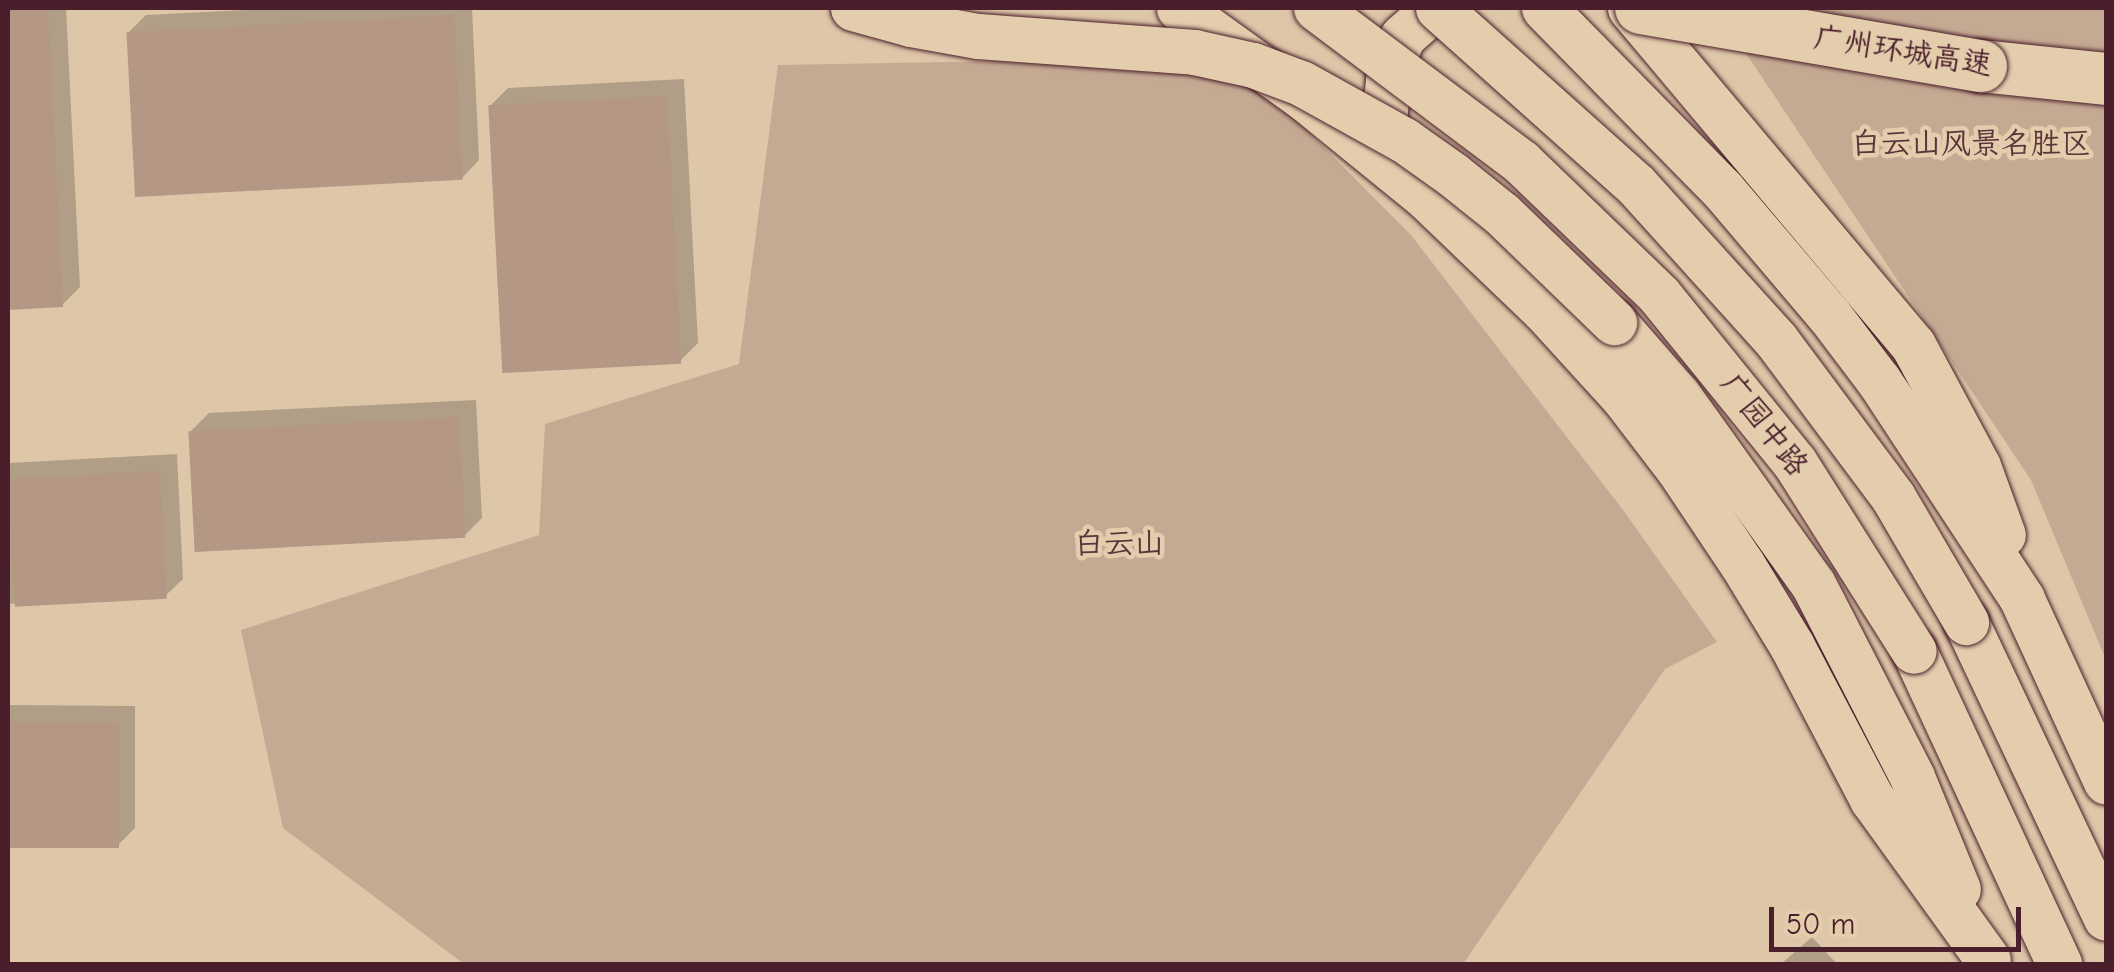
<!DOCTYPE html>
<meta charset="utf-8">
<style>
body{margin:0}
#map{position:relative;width:2114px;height:972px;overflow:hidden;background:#dec6a8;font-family:"Comic Neue","LXGW WenKai TC",sans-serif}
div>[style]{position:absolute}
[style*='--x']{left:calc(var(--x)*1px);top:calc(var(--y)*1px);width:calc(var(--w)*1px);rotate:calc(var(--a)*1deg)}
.green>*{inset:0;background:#c5aa93}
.shadow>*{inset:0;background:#0003}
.building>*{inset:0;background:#b49785;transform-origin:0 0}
.roads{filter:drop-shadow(0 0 2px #4a1f2b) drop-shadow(0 0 2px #4a1f2b)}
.primary>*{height:45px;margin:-22.5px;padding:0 22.5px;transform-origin:22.5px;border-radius:22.5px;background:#e4cdad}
.highway>*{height:52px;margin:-26px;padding:0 26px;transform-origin:26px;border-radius:26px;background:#e4cdad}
.bridges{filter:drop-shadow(0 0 2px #4a1f2b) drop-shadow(0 0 2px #4a1f2b)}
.primary-bridge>*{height:45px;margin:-22.5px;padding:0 22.5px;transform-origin:22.5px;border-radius:22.5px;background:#e4cdad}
.highway-bridge>*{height:52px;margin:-26px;padding:0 26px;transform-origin:26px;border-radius:26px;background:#e4cdad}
span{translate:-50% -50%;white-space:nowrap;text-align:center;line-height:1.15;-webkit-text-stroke:9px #e4cdad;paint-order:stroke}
.street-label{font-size:30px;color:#4a1f2b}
.park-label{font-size:30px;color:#5c343b}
.frame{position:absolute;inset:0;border:10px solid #4a1f2b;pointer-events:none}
.scale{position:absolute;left:1769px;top:907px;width:252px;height:45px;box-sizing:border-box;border:5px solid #4a1f2b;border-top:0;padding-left:12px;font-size:30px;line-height:35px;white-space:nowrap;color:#4a1f2b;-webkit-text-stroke:8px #e4cdad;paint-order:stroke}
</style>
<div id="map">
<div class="green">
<div style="clip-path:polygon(1721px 8px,2106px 8px,2106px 660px,2031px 480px,1743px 49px)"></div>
<div style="clip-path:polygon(1234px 57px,1411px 235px,1623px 510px,1717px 642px,1665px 669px,1463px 964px,464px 964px,283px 828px,241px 630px,539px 535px,545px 424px,739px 364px,778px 65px)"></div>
</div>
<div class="shadow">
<div style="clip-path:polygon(8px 8px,66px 8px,80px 287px,62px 305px,8px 307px)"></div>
<div style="clip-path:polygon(287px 8px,472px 8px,479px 160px,462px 178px,128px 33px,146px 15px)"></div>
<div style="clip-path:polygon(684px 79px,698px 343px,680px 361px,490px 106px,508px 88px)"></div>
<div style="clip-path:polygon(476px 400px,482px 518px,464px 536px,191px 431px,209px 413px)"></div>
<div style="clip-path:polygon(177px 454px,183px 579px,165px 596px,8px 604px,8px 463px)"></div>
<div style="clip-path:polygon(8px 705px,135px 706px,135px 828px,117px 846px,8px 845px)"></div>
<div style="clip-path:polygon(1812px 937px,1837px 964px,1781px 964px)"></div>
</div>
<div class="building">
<div style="clip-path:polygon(8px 8px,48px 8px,63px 307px,8px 310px)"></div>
<div style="left:454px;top:15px;width:165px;height:328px;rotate:87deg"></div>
<div style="left:667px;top:96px;width:268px;height:179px;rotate:87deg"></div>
<div style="left:459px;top:417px;width:121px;height:271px;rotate:87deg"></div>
<div style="left:160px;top:471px;width:128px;height:152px;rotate:87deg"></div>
<div style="left:8px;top:722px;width:111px;height:126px"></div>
</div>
<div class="roads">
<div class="primary">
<div style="--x:1179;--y:8;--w:153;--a:35.7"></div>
<div style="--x:1303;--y:97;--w:159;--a:39.1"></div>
<div style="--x:1426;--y:197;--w:163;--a:43.8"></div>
<div style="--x:1544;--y:310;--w:119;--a:47.7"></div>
<div style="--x:1624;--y:398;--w:91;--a:52.6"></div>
<div style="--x:1679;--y:470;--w:113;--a:56.2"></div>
<div style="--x:1742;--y:564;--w:96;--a:58.6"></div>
<div style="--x:1792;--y:646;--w:173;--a:62.4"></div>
<div style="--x:1872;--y:799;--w:198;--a:54.2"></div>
<div style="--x:1544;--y:8;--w:254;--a:45.5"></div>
<div style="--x:1722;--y:189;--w:165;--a:49.7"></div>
<div style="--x:1829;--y:315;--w:83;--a:52.9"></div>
<div style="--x:1879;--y:381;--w:261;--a:56.7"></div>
<div style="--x:2022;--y:599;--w:201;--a:65.3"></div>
<div style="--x:1630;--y:8;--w:440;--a:50"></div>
<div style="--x:1913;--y:345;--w:137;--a:61.8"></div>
<div style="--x:1978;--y:466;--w:73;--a:70.1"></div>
<div style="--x:1399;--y:159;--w:41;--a:-111.5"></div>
<div style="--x:1384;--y:121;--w:51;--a:-84.4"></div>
<div style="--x:1389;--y:70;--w:35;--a:-68"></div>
<div style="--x:1402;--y:37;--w:44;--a:-41.3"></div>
<div style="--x:1614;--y:322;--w:97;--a:48.8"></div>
<div style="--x:1678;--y:395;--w:232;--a:54.5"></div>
<div style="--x:1813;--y:584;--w:217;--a:62.8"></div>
<div style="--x:1912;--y:777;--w:121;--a:67.7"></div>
<div style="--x:1966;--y:622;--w:327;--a:64.7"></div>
<div style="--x:1914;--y:651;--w:345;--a:65.1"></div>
</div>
<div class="highway">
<div style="--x:1981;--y:66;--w:126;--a:5.9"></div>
</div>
</div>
<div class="bridges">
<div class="primary-bridge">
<div style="--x:853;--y:8;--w:60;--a:15.4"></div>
<div style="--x:911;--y:24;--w:68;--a:10.2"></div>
<div style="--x:978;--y:36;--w:217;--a:4.2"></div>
<div style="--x:1194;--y:52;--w:60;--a:12.4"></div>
<div style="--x:1253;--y:65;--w:51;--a:20.6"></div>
<div style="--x:1301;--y:83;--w:118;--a:29"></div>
<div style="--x:1404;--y:140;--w:59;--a:35.3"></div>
<div style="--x:1452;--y:174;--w:64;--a:38.7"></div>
<div style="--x:1502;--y:214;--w:156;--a:44"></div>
<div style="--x:1316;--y:8;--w:256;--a:36.9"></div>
<div style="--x:1521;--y:162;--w:192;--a:43.9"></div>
<div style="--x:1659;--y:295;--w:216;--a:51"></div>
<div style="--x:1795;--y:463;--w:222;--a:57.7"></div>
<div style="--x:1438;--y:8;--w:266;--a:41.8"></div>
<div style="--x:1636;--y:185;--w:209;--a:47.9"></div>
<div style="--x:1776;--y:340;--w:196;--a:53.3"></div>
<div style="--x:1893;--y:497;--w:145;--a:59.7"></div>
</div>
<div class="highway-bridge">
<div style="--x:1641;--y:8;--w:345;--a:9.7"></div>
</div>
</div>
<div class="street-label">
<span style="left:1903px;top:52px;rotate:9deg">广州环城高速</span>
<span style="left:1764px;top:425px;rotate:52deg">广园中路</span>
</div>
<div class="park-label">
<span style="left:1971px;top:144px">白云山风景名胜区</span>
<span style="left:1119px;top:544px">白云山</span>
</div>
<div class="frame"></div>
<div class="scale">50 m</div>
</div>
